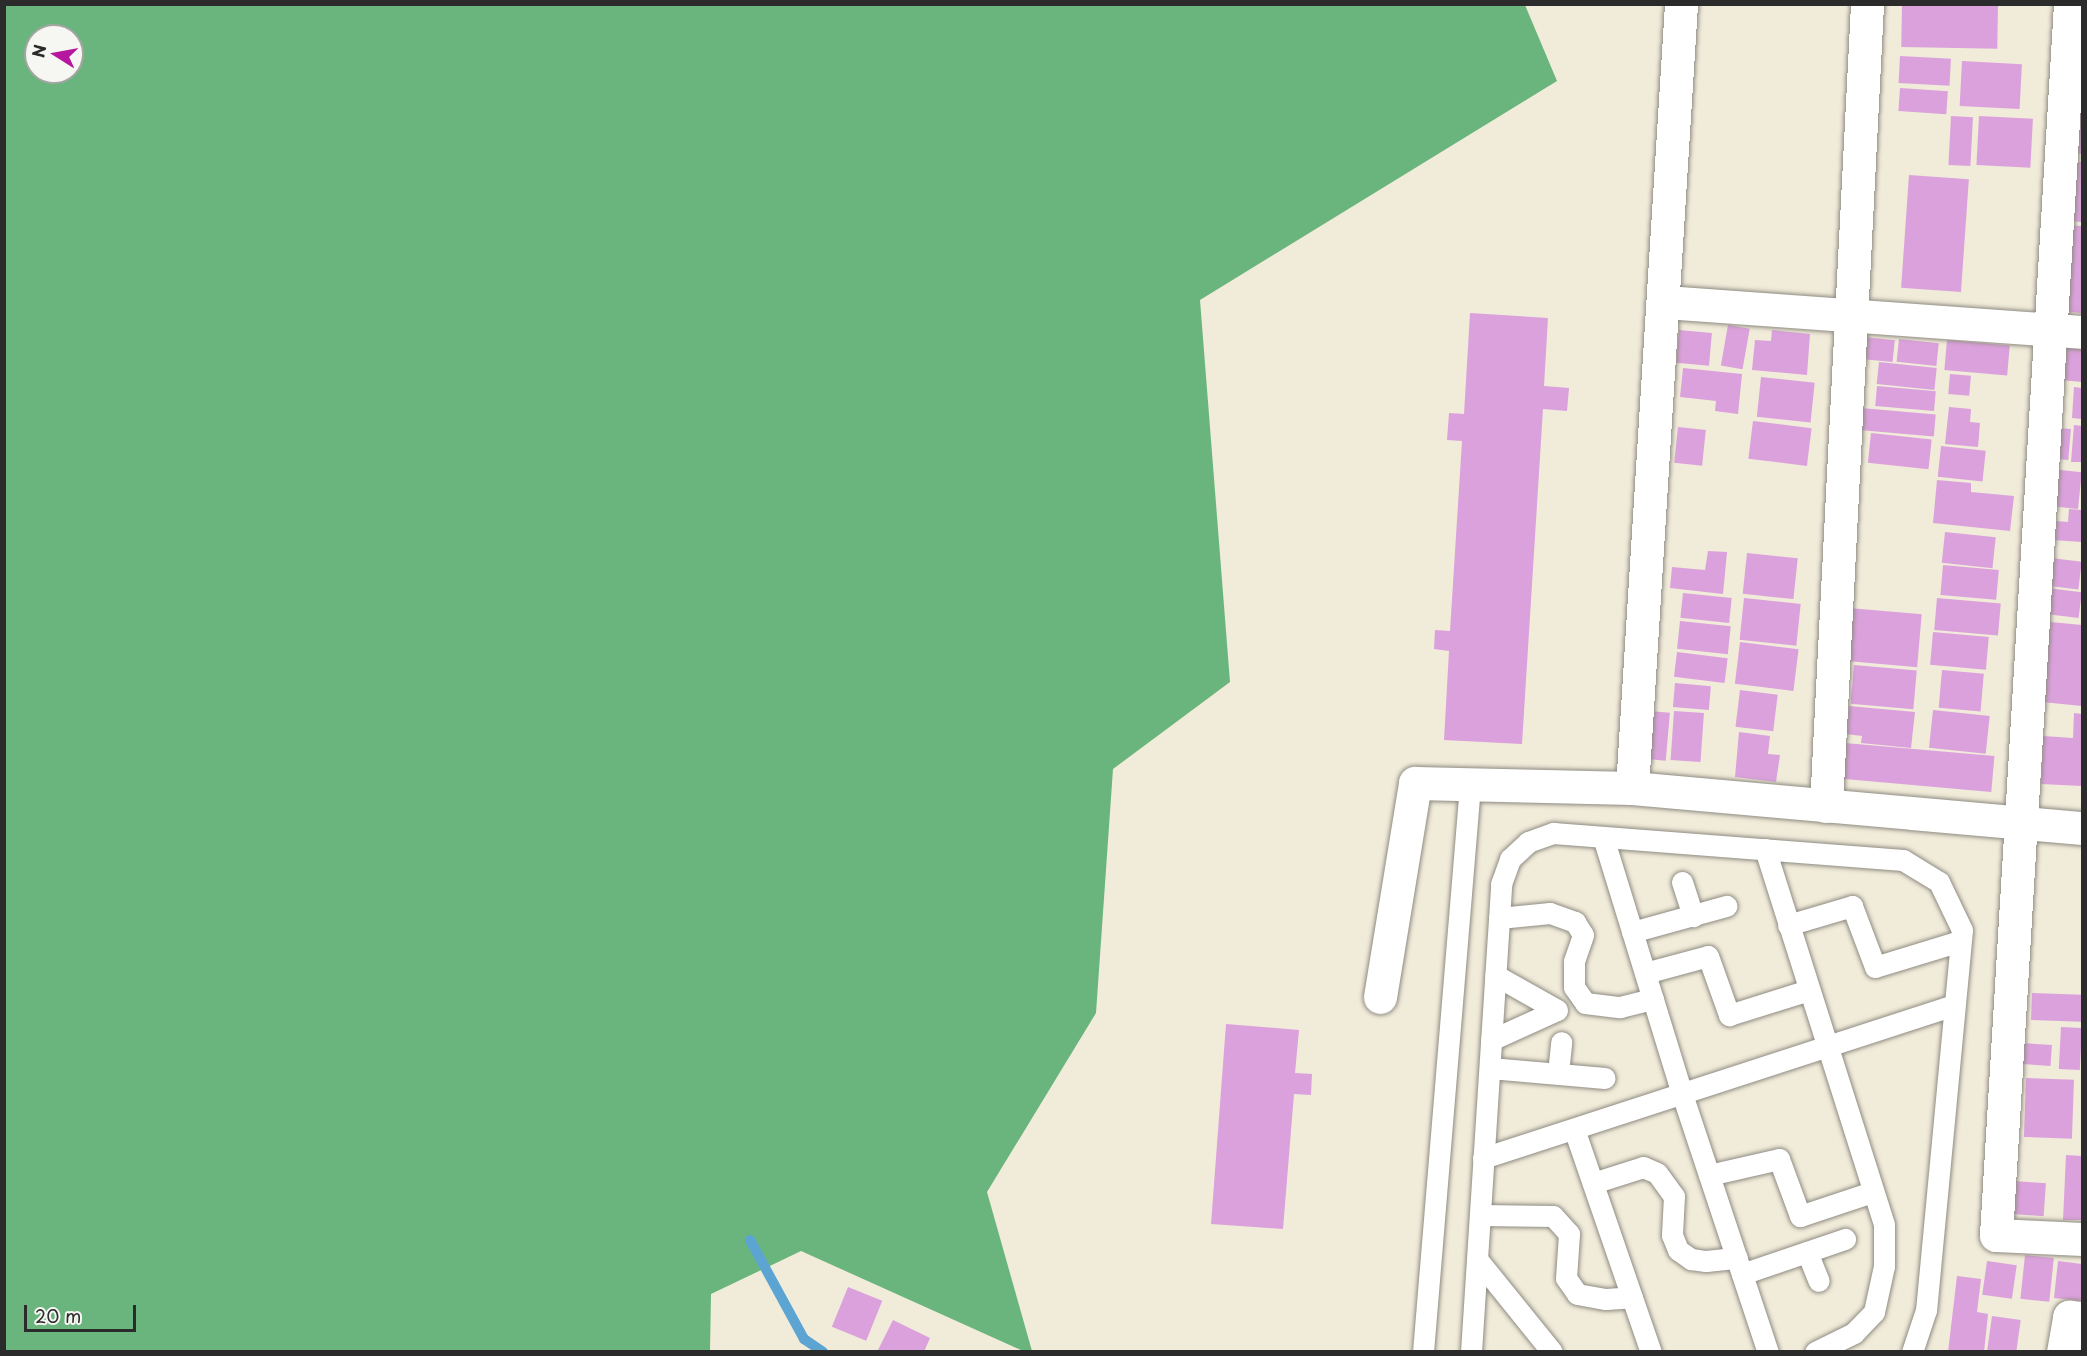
<!DOCTYPE html>
<style>
body{margin:0}
#map{position:relative;width:2087px;height:1356px;overflow:hidden;background:#f1ebd9;font-family:"Playpen Sans",sans-serif}
div>[style]{position:absolute}
[style*='--x']{left:calc(var(--x)*1px);top:calc(var(--y)*1px);width:calc(var(--w)*1px);rotate:calc(var(--a)*1deg)}
.forest>*{inset:0;background:#69b57d}
.stream>*{height:10px;margin:-5px;padding:0 5px;transform-origin:5px;border-radius:5px;background:#5ca5d3}
.building>*{inset:0;background:#dba1dc;transform-origin:0 0}
.roads{filter:drop-shadow(0 0 2px #8e8b82) drop-shadow(0 0 2px #8e8b82)}
.service>*{height:21px;margin:-10.5px;padding:0 10.5px;transform-origin:10.5px;border-radius:10.5px;background:#fff}
.minor>*{height:33px;margin:-16.5px;padding:0 16.5px;transform-origin:16.5px;border-radius:16.5px;background:#fff}
span{translate:-50% -50%;white-space:nowrap;text-align:center;line-height:1.15;-webkit-text-stroke:6px #f6f6f2;paint-order:stroke}
.frame{position:absolute;inset:0;border:6px solid #2b2b2b;pointer-events:none}
.north{position:absolute;left:24px;top:24px;width:60px;height:60px;box-sizing:border-box;background:#f6f6f2;border:2px solid #a5a5a2;border-radius:50%;rotate:281deg;font-size:16px;font-weight:700;line-height:24px;text-align:center;color:#2b2b2b}
.north::after{content:'';display:block;margin:auto;width:21px;height:27px;background:#b5179e;clip-path:polygon(50% 0,100% 100%,50% 72%,0 100%)}
.scale{position:absolute;left:24px;top:1305px;width:112px;height:27px;box-sizing:border-box;border:3px solid #2b2b2b;border-top:0;padding-left:8px;font-size:18px;line-height:21px;white-space:nowrap;color:#2b2b2b;-webkit-text-stroke:4px #f6f6f2;paint-order:stroke}
</style>
<div id="map">
<div class="forest">
<div style="clip-path:polygon(evenodd,5px 4px,1525px 5px,1557px 81px,1200px 300px,1230px 682px,1113px 769px,1096px 1013px,987px 1192px,1032px 1351px,1023px 1351px,801px 1251px,711px 1294px,710px 1351px,5px 1351px,5px 4px,36px 36px,72px 36px,72px 72px,36px 72px,36px 36px)"></div>
</div>
<div class="stream">
<div style="--x:750;--y:1240;--w:113;--a:61.4"></div>
<div style="--x:804;--y:1339;--w:23;--a:34"></div>
</div>
<div class="building">
<div style="left:1902px;top:4px;width:96px;height:43px;rotate:1deg"></div>
<div style="left:1900px;top:56px;width:51px;height:27px;rotate:3deg"></div>
<div style="left:1962px;top:61px;width:60px;height:45px;rotate:3deg"></div>
<div style="left:1900px;top:88px;width:48px;height:23px;rotate:4deg"></div>
<div style="clip-path:polygon(2069px 106px,2082px 107px,2082px 154px,2066px 153px)"></div>
<div style="left:1951px;top:116px;width:22px;height:49px;rotate:3deg"></div>
<div style="left:1979px;top:116px;width:54px;height:49px;rotate:3deg"></div>
<div style="clip-path:polygon(2069px 161px,2082px 162px,2082px 222px,2066px 221px)"></div>
<div style="left:1909px;top:175px;width:60px;height:113px;rotate:4deg"></div>
<div style="clip-path:polygon(2061px 225px,2082px 226px,2082px 313px,2057px 311px)"></div>
<div style="clip-path:polygon(1470px 313px,1548px 318px,1544px 386px,1569px 388px,1567px 411px,1543px 409px,1522px 744px,1444px 740px,1449px 651px,1434px 649px,1435px 630px,1450px 631px,1462px 441px,1447px 440px,1449px 413px,1464px 414px)"></div>
<div style="left:1728px;top:325px;width:22px;height:41px;rotate:10deg"></div>
<div style="left:1679px;top:330px;width:33px;height:33px;rotate:5deg"></div>
<div style="clip-path:polygon(1772px 330px,1810px 334px,1807px 375px,1752px 370px,1755px 340px,1771px 341px)"></div>
<div style="left:1864px;top:337px;width:31px;height:22px;rotate:6deg"></div>
<div style="left:1899px;top:339px;width:40px;height:23px;rotate:6deg"></div>
<div style="left:1947px;top:340px;width:63px;height:30px;rotate:5deg"></div>
<div style="clip-path:polygon(2068px 343px,2082px 346px,2082px 382px,2051px 379px,2065px 358px)"></div>
<div style="left:1879px;top:362px;width:58px;height:22px;rotate:6deg"></div>
<div style="clip-path:polygon(1683px 368px,1742px 374px,1738px 414px,1715px 411px,1716px 401px,1680px 397px)"></div>
<div style="left:1950px;top:374px;width:21px;height:20px;rotate:5deg"></div>
<div style="left:1761px;top:377px;width:54px;height:40px;rotate:6deg"></div>
<div style="left:1877px;top:386px;width:59px;height:20px;rotate:5deg"></div>
<div style="clip-path:polygon(2074px 387px,2082px 388px,2082px 419px,2072px 418px)"></div>
<div style="clip-path:polygon(1949px 407px,1971px 409px,1970px 422px,1980px 423px,1978px 447px,1945px 444px)"></div>
<div style="left:1861px;top:408px;width:75px;height:22px;rotate:5deg"></div>
<div style="left:1753px;top:421px;width:59px;height:38px;rotate:7deg"></div>
<div style="clip-path:polygon(2074px 425px,2082px 426px,2082px 462px,2071px 462px)"></div>
<div style="left:1678px;top:427px;width:28px;height:36px;rotate:6deg"></div>
<div style="left:2048px;top:427px;width:23px;height:31px;rotate:5deg"></div>
<div style="left:1871px;top:433px;width:61px;height:30px;rotate:6deg"></div>
<div style="left:1941px;top:446px;width:45px;height:31px;rotate:6deg"></div>
<div style="left:2051px;top:469px;width:31px;height:37px;rotate:6deg"></div>
<div style="clip-path:polygon(1937px 480px,1971px 483px,1971px 492px,2014px 496px,2010px 531px,1933px 523px)"></div>
<div style="clip-path:polygon(2069px 509px,2082px 510px,2082px 542px,2053px 540px,2055px 521px,2068px 522px)"></div>
<div style="left:1945px;top:532px;width:51px;height:31px;rotate:6deg"></div>
<div style="clip-path:polygon(1708px 551px,1727px 552px,1723px 594px,1670px 588px,1672px 567px,1705px 570px)"></div>
<div style="left:1747px;top:553px;width:51px;height:41px;rotate:6deg"></div>
<div style="left:2051px;top:558px;width:31px;height:28px;rotate:7deg"></div>
<div style="left:1943px;top:565px;width:56px;height:30px;rotate:5deg"></div>
<div style="left:2047px;top:588px;width:35px;height:26px;rotate:7deg"></div>
<div style="left:1683px;top:593px;width:49px;height:25px;rotate:6deg"></div>
<div style="left:1744px;top:598px;width:57px;height:42px;rotate:6deg"></div>
<div style="left:1937px;top:598px;width:64px;height:32px;rotate:5deg"></div>
<div style="left:1849px;top:608px;width:73px;height:53px;rotate:5deg"></div>
<div style="left:1680px;top:621px;width:51px;height:28px;rotate:6deg"></div>
<div style="clip-path:polygon(2040px 621px,2082px 625px,2082px 706px,2032px 701px)"></div>
<div style="left:1933px;top:632px;width:56px;height:33px;rotate:5deg"></div>
<div style="left:1740px;top:642px;width:59px;height:42px;rotate:7deg"></div>
<div style="left:1677px;top:652px;width:51px;height:25px;rotate:7deg"></div>
<div style="left:1854px;top:665px;width:63px;height:39px;rotate:5deg"></div>
<div style="left:1942px;top:670px;width:42px;height:38px;rotate:5deg"></div>
<div style="left:1675px;top:683px;width:36px;height:24px;rotate:5deg"></div>
<div style="left:1740px;top:690px;width:38px;height:37px;rotate:7deg"></div>
<div style="clip-path:polygon(1849px 706px,1915px 712px,1911px 748px,1861px 743px,1862px 736px,1846px 734px)"></div>
<div style="left:1933px;top:710px;width:57px;height:38px;rotate:6deg"></div>
<div style="left:1649px;top:711px;width:21px;height:48px;rotate:5deg"></div>
<div style="left:1674px;top:711px;width:30px;height:49px;rotate:4deg"></div>
<div style="clip-path:polygon(2074px 713px,2082px 714px,2082px 786px,2041px 784px,2043px 736px,2073px 738px)"></div>
<div style="clip-path:polygon(1739px 732px,1770px 736px,1768px 754px,1780px 755px,1776px 782px,1735px 777px)"></div>
<div style="left:1845px;top:743px;width:150px;height:36px;rotate:5deg"></div>
<div style="left:2032px;top:993px;width:50px;height:27px;rotate:2deg"></div>
<div style="clip-path:polygon(1226px 1024px,1299px 1030px,1295px 1073px,1312px 1074px,1311px 1095px,1294px 1094px,1283px 1229px,1211px 1224px)"></div>
<div style="left:2061px;top:1027px;width:21px;height:42px;rotate:3deg"></div>
<div style="left:2023px;top:1043px;width:29px;height:21px;rotate:4deg"></div>
<div style="left:2026px;top:1078px;width:48px;height:59px;rotate:2deg"></div>
<div style="clip-path:polygon(2066px 1155px,2082px 1156px,2082px 1220px,2063px 1220px)"></div>
<div style="left:2014px;top:1181px;width:32px;height:33px;rotate:4deg"></div>
<div style="left:2025px;top:1255px;width:29px;height:44px;rotate:6deg"></div>
<div style="left:1987px;top:1261px;width:30px;height:34px;rotate:8deg"></div>
<div style="clip-path:polygon(2058px 1261px,2082px 1264px,2082px 1301px,2054px 1298px)"></div>
<div style="clip-path:polygon(1957px 1276px,1981px 1279px,1977px 1312px,1988px 1314px,1984px 1352px,1948px 1352px)"></div>
<div style="left:848px;top:1287px;width:37px;height:43px;rotate:22deg"></div>
<div style="left:1992px;top:1316px;width:29px;height:36px;rotate:8deg"></div>
<div style="clip-path:polygon(893px 1320px,930px 1338px,924px 1352px,877px 1352px)"></div>
</div>
<div class="roads">
<div class="service">
<div style="--x:1603;--y:837;--w:269;--a:72.9"></div>
<div style="--x:1682;--y:1094;--w:272;--a:71.6"></div>
<div style="--x:1765;--y:849;--w:394;--a:72.4"></div>
<div style="--x:1884;--y:1225;--w:41;--a:90"></div>
<div style="--x:1884;--y:1266;--w:47;--a:102.3"></div>
<div style="--x:1874;--y:1312;--w:29;--a:134"></div>
<div style="--x:1854;--y:1333;--w:43;--a:154"></div>
<div style="--x:1682;--y:882;--w:36;--a:72"></div>
<div style="--x:1499;--y:918;--w:51;--a:-5.6"></div>
<div style="--x:1550;--y:913;--w:27;--a:20"></div>
<div style="--x:1575;--y:922;--w:15;--a:58"></div>
<div style="--x:1583;--y:935;--w:28;--a:109"></div>
<div style="--x:1574;--y:961;--w:26;--a:90"></div>
<div style="--x:1574;--y:987;--w:19;--a:55"></div>
<div style="--x:1585;--y:1003;--w:35;--a:7"></div>
<div style="--x:1620;--y:1007;--w:34;--a:-14"></div>
<div style="--x:1788;--y:925;--w:67;--a:-16.5"></div>
<div style="--x:1852;--y:906;--w:65;--a:69.3"></div>
<div style="--x:1875;--y:967;--w:89;--a:-17"></div>
<div style="--x:1632;--y:932;--w:98;--a:-15.5"></div>
<div style="--x:1645;--y:973;--w:65;--a:-15.1"></div>
<div style="--x:1708;--y:956;--w:63;--a:70.4"></div>
<div style="--x:1729;--y:1015;--w:84;--a:-17.4"></div>
<div style="--x:1491;--y:1040;--w:72;--a:-24.4"></div>
<div style="--x:1557;--y:1010;--w:71;--a:-150.6"></div>
<div style="--x:1490;--y:1068;--w:115;--a:5"></div>
<div style="--x:1558;--y:1073;--w:31;--a:-84"></div>
<div style="--x:1574;--y:1129;--w:236;--a:71"></div>
<div style="--x:1483;--y:1158;--w:496;--a:-18"></div>
<div style="--x:1709;--y:1175;--w:72;--a:-12.9"></div>
<div style="--x:1779;--y:1159;--w:61;--a:69.8"></div>
<div style="--x:1800;--y:1216;--w:76;--a:-18.4"></div>
<div style="--x:1593;--y:1183;--w:52;--a:-17.7"></div>
<div style="--x:1643;--y:1167;--w:15;--a:23"></div>
<div style="--x:1657;--y:1173;--w:29;--a:54"></div>
<div style="--x:1674;--y:1196;--w:39;--a:93"></div>
<div style="--x:1672;--y:1235;--w:16;--a:68"></div>
<div style="--x:1678;--y:1250;--w:16;--a:35"></div>
<div style="--x:1691;--y:1259;--w:15;--a:8"></div>
<div style="--x:1706;--y:1261;--w:31;--a:-6"></div>
<div style="--x:1480;--y:1215;--w:73;--a:0.8"></div>
<div style="--x:1553;--y:1216;--w:24;--a:48"></div>
<div style="--x:1569;--y:1234;--w:44;--a:93.9"></div>
<div style="--x:1566;--y:1278;--w:19;--a:55"></div>
<div style="--x:1577;--y:1294;--w:29;--a:10"></div>
<div style="--x:1606;--y:1299;--w:26;--a:-4"></div>
<div style="--x:1807;--y:1252;--w:31;--a:68"></div>
<div style="--x:1477;--y:1259;--w:119;--a:51.1"></div>
<div style="--x:1742;--y:1274;--w:109;--a:-18.8"></div>
<div style="--x:1423;--y:1352;--w:569;--a:-85.26"></div>
<div style="--x:1471;--y:1352;--w:469;--a:-86.3"></div>
<div style="--x:1501;--y:884;--w:27;--a:-70"></div>
<div style="--x:1510;--y:859;--w:25;--a:-43"></div>
<div style="--x:1528;--y:842;--w:27;--a:-20"></div>
<div style="--x:1553;--y:833;--w:351;--a:4.4"></div>
<div style="--x:1903;--y:860;--w:42;--a:31.4"></div>
<div style="--x:1939;--y:882;--w:53;--a:64.4"></div>
<div style="--x:1962;--y:930;--w:382;--a:95.4"></div>
<div style="--x:1926;--y:1310;--w:44;--a:108.4"></div>
</div>
<div class="minor">
<div style="--x:2070;--y:4;--w:1233;--a:93.44"></div>
<div style="--x:1996;--y:1235;--w:86;--a:2.7"></div>
<div style="--x:1664;--y:302;--w:419;--a:4.1"></div>
<div style="--x:1632;--y:788;--w:786;--a:-86.42"></div>
<div style="--x:1826;--y:806;--w:803;--a:-87.07"></div>
<div style="--x:1380;--y:997;--w:217;--a:-80.7"></div>
<div style="--x:1415;--y:783;--w:217;--a:1.3"></div>
<div style="--x:1632;--y:788;--w:452;--a:5.1"></div>
<div style="--x:2063;--y:1352;--w:36;--a:-80"></div>
<div style="--x:2069;--y:1317;--w:13;--a:4"></div>
</div>
</div>
<div class="frame"></div>
<div class="north">N</div>
<div class="scale">20 m</div>
</div>
